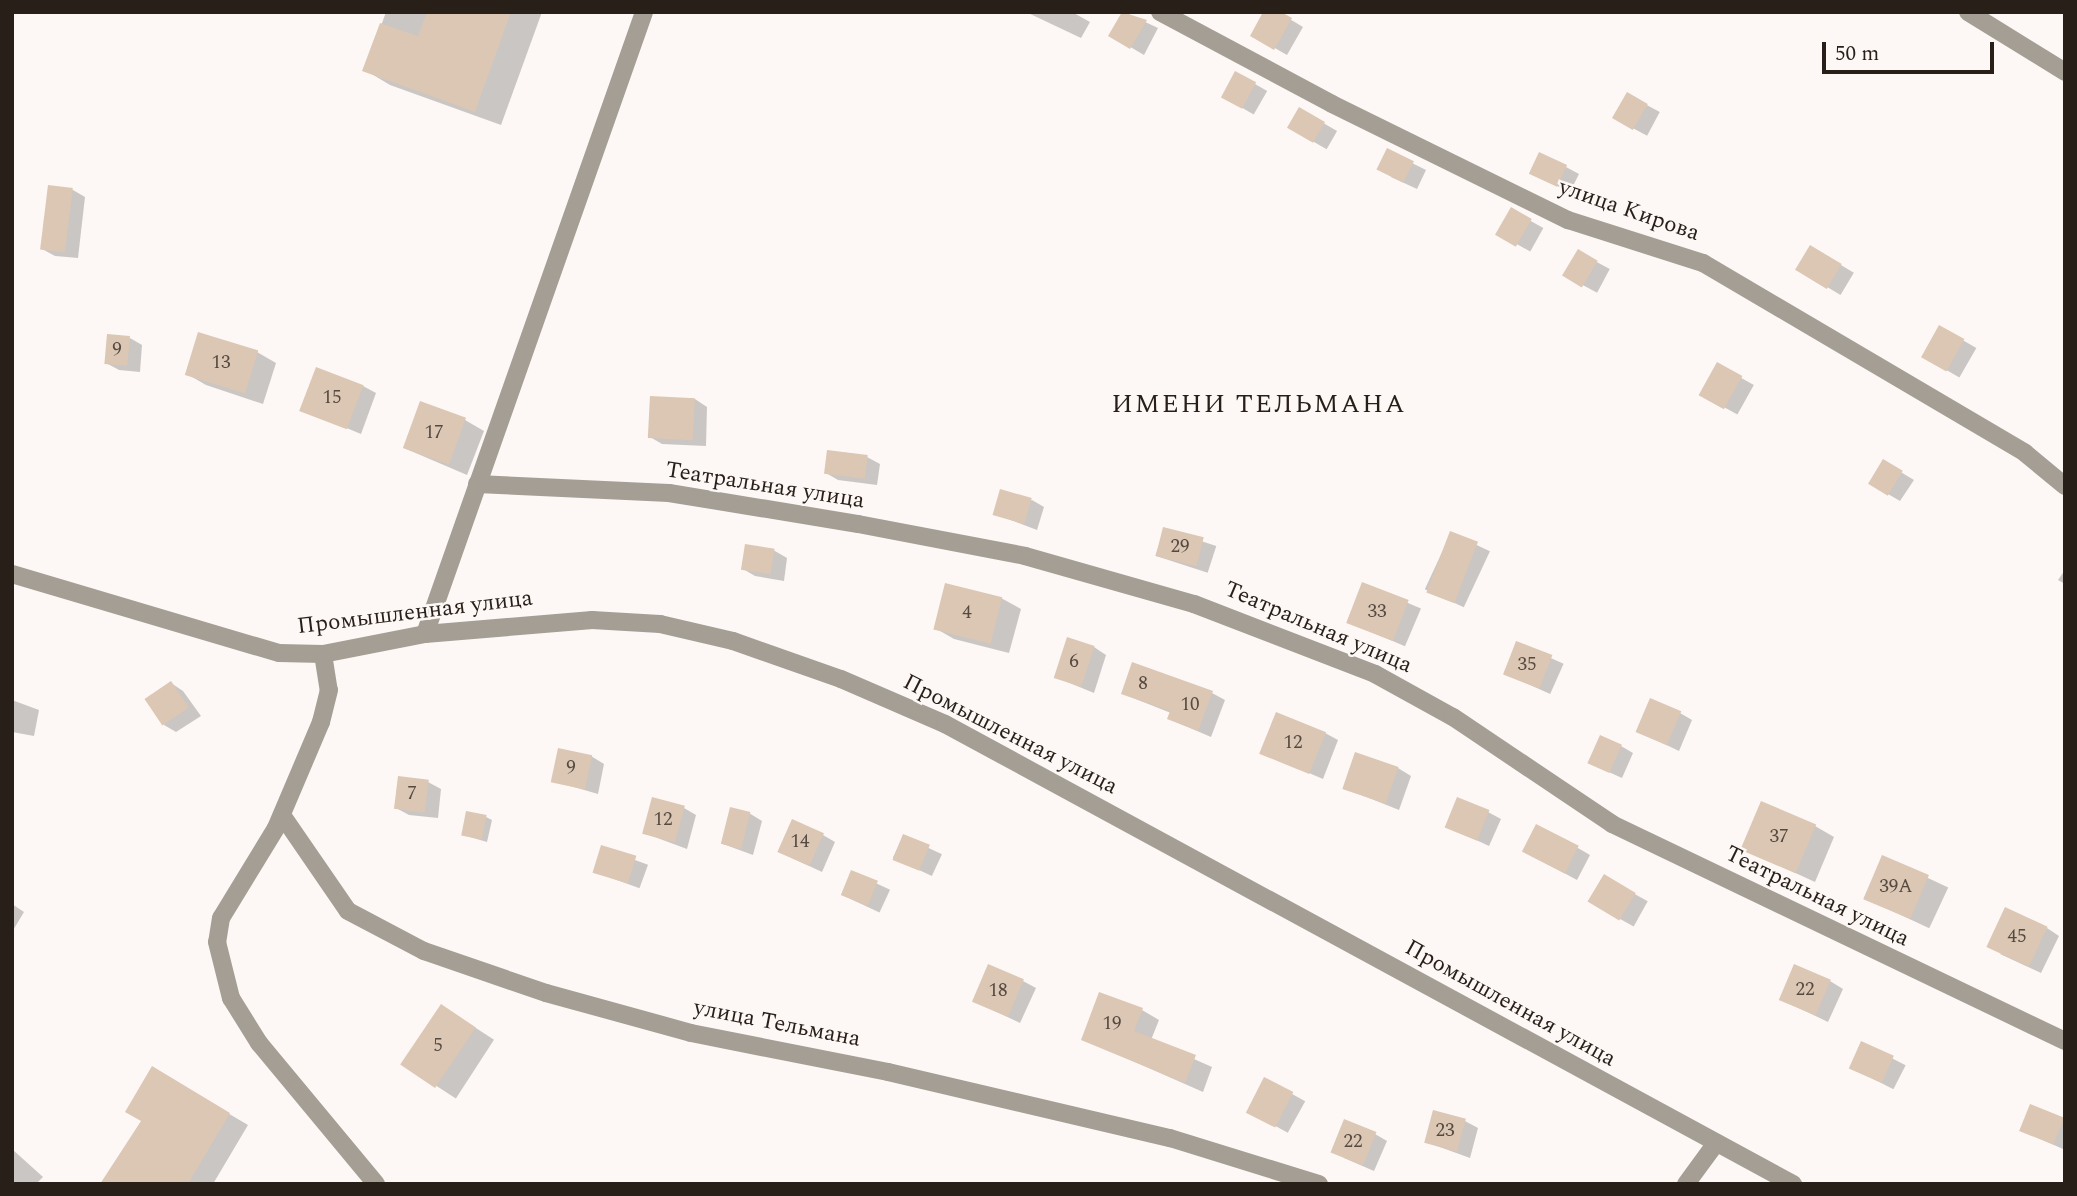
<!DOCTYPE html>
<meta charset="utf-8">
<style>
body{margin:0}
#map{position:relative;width:2077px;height:1196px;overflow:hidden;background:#fdf8f5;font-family:Spectral,serif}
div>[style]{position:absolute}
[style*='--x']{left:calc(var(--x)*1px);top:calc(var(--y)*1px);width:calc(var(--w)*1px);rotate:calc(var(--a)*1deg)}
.shadow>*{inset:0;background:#0003;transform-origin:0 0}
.building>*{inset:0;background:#dbc7b4;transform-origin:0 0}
.minor>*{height:18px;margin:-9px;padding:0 9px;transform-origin:9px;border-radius:9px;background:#a49e94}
span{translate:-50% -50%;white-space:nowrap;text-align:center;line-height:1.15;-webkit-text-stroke:5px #fdf8f5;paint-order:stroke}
.number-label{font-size:19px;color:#554940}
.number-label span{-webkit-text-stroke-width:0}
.street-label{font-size:23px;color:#281f19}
.quarter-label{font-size:26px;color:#281f19;letter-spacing:2px}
.frame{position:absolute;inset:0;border:14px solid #281f19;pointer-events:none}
.scale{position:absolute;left:1822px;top:42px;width:172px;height:32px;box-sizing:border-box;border:4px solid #281f19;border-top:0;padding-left:9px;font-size:21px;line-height:24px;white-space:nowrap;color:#281f19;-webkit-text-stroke:5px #fdf8f5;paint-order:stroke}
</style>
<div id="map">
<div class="shadow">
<div style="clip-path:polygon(386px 12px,542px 12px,501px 125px,390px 85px,365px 70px)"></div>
<div style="clip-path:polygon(1026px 12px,1072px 12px,1090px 22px,1081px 38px)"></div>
<div style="clip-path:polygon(1124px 12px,1158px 28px,1144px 55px,1110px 35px)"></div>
<div style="clip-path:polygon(1278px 12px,1303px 27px,1287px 55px,1252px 35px)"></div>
<div style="left:1236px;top:73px;width:36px;height:27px;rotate:30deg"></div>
<div style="left:1628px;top:95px;width:36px;height:27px;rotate:28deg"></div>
<div style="left:1299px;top:109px;width:44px;height:21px;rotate:30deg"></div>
<div style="clip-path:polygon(1388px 151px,1426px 170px,1417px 189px,1391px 177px)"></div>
<div style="clip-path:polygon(1566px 167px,1579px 174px,1570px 192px,1544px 180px)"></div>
<div style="clip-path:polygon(50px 187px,73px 190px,85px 197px,78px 258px,55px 256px,42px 249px)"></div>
<div style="left:1511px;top:210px;width:37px;height:27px;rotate:29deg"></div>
<div style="left:1811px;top:247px;width:50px;height:26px;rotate:31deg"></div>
<div style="left:1578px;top:252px;width:36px;height:27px;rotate:28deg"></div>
<div style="left:1940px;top:327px;width:42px;height:34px;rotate:30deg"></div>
<div style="clip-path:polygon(130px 338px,142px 345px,140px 372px,119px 370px,106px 363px)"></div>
<div style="clip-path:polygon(257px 352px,276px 363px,263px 404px,206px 385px,187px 374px)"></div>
<div style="left:1718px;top:365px;width:41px;height:34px;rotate:29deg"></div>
<div style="clip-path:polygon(363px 386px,376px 393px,361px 434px,303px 410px)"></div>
<div style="clip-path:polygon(695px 399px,707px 407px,706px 446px,662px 444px,650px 437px)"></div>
<div style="clip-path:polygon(465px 420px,484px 431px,467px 475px,404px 448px)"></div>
<div style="clip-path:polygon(867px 457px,880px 464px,877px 485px,838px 480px,826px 473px)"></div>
<div style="clip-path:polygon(1884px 462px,1914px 480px,1900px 501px,1888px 494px)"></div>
<div style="clip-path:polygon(1032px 500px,1044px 507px,1037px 530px,995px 514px)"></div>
<div style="left:1164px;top:529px;width:55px;height:28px;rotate:18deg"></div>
<div style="left:1451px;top:533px;width:43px;height:62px;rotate:25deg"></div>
<div style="clip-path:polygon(746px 546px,775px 551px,787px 558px,784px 581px,755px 576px,743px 569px)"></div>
<div style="clip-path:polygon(2065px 570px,2065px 584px,2058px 580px)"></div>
<div style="left:1363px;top:584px;width:63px;height:41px;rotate:23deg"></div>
<div style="clip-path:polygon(1001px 598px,1021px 609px,1009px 653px,954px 639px,935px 628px)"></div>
<div style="left:1517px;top:643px;width:51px;height:33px;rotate:24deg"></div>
<div style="clip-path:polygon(1094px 647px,1106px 655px,1094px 693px,1055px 677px)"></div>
<div style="clip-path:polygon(171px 683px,183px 691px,201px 716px,176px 732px,164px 725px)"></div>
<div style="clip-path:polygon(1212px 693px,1225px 700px,1211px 737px,1169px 719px,1171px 713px,1123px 694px)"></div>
<div style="clip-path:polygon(12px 700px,39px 710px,34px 736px,12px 732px)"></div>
<div style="clip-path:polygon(1680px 713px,1692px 720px,1679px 751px,1637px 731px)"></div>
<div style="clip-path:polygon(1325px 733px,1338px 740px,1323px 779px,1262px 753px)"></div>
<div style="clip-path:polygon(1621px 746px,1633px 753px,1622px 778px,1602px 769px)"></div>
<div style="clip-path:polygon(591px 756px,604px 764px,598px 794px,553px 781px)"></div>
<div style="clip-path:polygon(1398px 768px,1411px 776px,1399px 810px,1344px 788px)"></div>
<div style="clip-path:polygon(428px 782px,441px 789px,438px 818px,409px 815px,396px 808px)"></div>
<div style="clip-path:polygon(684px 808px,696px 815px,687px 849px,644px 833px)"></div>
<div style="clip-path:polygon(1488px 812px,1501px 819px,1489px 846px,1446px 826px)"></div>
<div style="clip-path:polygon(749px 813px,762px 821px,753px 855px,723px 844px)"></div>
<div style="clip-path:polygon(486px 817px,492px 820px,487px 842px,463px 835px)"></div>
<div style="clip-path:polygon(1815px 826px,1834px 837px,1815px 882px,1743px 849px)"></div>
<div style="clip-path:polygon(823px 835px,835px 842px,822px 872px,792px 858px)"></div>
<div style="left:903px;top:836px;width:43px;height:24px;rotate:25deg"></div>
<div style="left:602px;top:848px;width:49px;height:25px;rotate:20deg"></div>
<div style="clip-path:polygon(1578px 848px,1590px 855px,1577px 880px,1536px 858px)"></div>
<div style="left:1883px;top:857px;width:72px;height:45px;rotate:25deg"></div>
<div style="left:852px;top:872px;width:42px;height:25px;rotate:25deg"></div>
<div style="left:1604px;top:877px;width:50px;height:29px;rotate:29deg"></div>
<div style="clip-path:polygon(12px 904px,24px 912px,12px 932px)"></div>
<div style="clip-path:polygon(2047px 928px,2059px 936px,2041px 973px,2000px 954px)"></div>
<div style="clip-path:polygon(1023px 981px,1036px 988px,1020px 1023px,974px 1001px)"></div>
<div style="clip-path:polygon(1830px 981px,1843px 989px,1828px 1022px,1780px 999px)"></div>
<div style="left:442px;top:1006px;width:62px;height:70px;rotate:33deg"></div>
<div style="clip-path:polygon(1142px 1010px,1159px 1020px,1151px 1040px,1212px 1067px,1203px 1092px,1083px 1039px)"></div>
<div style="left:1862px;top:1043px;width:49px;height:27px;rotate:27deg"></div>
<div style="clip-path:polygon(153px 1069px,248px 1125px,213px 1184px,102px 1184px,143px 1121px)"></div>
<div style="left:1265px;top:1079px;width:46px;height:36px;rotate:29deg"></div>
<div style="clip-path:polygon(2063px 1119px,2065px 1150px,2021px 1130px)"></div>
<div style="clip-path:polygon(1465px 1121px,1478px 1128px,1470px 1158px,1426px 1142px)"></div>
<div style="clip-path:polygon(1375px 1134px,1387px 1141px,1374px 1171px,1344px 1158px)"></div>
<div style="clip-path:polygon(12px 1149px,43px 1177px,36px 1184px,12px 1184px)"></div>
</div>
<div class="building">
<div style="clip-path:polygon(427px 12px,511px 12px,475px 112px,362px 71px,380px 23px,418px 36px)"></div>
<div style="clip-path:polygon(1122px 12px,1147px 20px,1130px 49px,1108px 36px)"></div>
<div style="clip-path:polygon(1263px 12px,1281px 12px,1292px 18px,1274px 50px,1250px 36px)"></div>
<div style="left:1235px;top:71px;width:24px;height:30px;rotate:28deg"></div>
<div style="left:1627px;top:92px;width:24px;height:30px;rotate:30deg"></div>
<div style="left:1299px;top:107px;width:30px;height:24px;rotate:30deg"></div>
<div style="left:1387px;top:148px;width:30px;height:24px;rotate:26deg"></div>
<div style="left:1539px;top:152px;width:31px;height:24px;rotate:25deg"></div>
<div style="left:48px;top:185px;width:25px;height:65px;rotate:7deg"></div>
<div style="left:1511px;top:207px;width:24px;height:32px;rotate:30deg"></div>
<div style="left:1810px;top:245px;width:37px;height:29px;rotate:31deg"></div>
<div style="left:1578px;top:249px;width:23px;height:31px;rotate:31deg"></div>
<div style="left:1939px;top:325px;width:29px;height:37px;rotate:29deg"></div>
<div style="left:198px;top:332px;width:63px;height:45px;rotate:17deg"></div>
<div style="left:107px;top:334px;width:23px;height:30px;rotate:5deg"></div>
<div style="left:1717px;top:362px;width:29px;height:38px;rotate:29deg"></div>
<div style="left:316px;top:367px;width:51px;height:47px;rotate:21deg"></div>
<div style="left:650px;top:396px;width:45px;height:42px;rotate:3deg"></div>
<div style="left:420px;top:401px;width:49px;height:50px;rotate:20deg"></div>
<div style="left:827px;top:450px;width:41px;height:24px;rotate:7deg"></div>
<div style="left:1883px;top:459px;width:23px;height:29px;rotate:31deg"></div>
<div style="left:1000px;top:489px;width:33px;height:27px;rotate:16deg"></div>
<div style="left:1163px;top:527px;width:42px;height:30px;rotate:14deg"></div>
<div style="left:1450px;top:531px;width:30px;height:66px;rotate:21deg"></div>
<div style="left:745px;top:544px;width:30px;height:26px;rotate:9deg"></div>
<div style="left:1362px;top:582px;width:50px;height:44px;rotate:21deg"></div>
<div style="left:945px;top:583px;width:59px;height:48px;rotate:14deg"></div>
<div style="left:1067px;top:637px;width:29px;height:43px;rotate:18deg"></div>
<div style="left:1516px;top:641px;width:39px;height:36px;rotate:21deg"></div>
<div style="clip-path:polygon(1132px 662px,1213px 691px,1198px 731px,1167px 719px,1170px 711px,1121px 694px)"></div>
<div style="left:171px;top:681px;width:32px;height:32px;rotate:56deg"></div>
<div style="left:1650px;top:698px;width:34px;height:37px;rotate:23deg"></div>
<div style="left:1276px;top:712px;width:54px;height:45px;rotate:22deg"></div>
<div style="left:1600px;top:735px;width:24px;height:31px;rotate:24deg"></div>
<div style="left:558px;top:748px;width:35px;height:35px;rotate:12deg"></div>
<div style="left:1355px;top:752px;width:46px;height:39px;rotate:19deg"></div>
<div style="left:398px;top:776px;width:31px;height:33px;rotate:7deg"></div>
<div style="left:652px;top:797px;width:34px;height:38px;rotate:15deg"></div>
<div style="left:1457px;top:797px;width:35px;height:33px;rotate:22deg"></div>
<div style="left:1761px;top:801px;width:60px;height:53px;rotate:23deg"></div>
<div style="left:730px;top:807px;width:21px;height:38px;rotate:14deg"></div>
<div style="left:466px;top:811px;width:21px;height:25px;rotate:11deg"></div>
<div style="left:792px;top:819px;width:35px;height:36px;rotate:24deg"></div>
<div style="left:1536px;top:824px;width:48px;height:31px;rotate:27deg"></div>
<div style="left:903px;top:834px;width:29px;height:28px;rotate:22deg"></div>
<div style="left:601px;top:845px;width:37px;height:29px;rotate:17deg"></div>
<div style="left:1882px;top:855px;width:51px;height:48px;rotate:23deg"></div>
<div style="left:851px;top:870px;width:29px;height:27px;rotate:22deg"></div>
<div style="left:1604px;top:874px;width:37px;height:32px;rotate:31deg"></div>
<div style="left:2005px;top:907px;width:47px;height:44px;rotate:25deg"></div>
<div style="left:988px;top:964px;width:39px;height:41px;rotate:23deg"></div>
<div style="left:1794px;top:964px;width:40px;height:39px;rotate:23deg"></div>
<div style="clip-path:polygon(1099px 992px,1143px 1008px,1134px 1031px,1196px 1055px,1185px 1083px,1081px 1040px)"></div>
<div style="left:441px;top:1004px;width:42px;height:73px;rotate:34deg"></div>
<div style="left:1861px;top:1041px;width:36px;height:30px;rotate:24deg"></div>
<div style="clip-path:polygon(152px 1066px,230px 1113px,188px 1184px,100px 1184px,141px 1121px,125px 1112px)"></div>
<div style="left:1264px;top:1077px;width:33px;height:40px;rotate:27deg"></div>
<div style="left:2030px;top:1104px;width:37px;height:29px;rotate:22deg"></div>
<div style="left:1433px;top:1110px;width:34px;height:34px;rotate:15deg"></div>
<div style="left:1344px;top:1119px;width:35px;height:36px;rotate:22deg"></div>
</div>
<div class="minor">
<div style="--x:1160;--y:12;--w:195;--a:28.1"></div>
<div style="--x:1332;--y:104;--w:263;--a:26.2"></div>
<div style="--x:1568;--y:220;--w:142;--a:17.7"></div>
<div style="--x:1703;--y:263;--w:374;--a:30.5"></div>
<div style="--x:2025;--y:453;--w:52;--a:39.5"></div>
<div style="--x:1968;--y:12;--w:114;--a:31.7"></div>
<div style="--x:477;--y:484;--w:192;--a:2.7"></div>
<div style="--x:669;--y:493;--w:192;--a:9.3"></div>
<div style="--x:858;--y:524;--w:170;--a:10.8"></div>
<div style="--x:1025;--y:556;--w:176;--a:15.9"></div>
<div style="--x:1194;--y:604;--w:194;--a:21.1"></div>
<div style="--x:1375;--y:674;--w:89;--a:28.9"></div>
<div style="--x:1453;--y:717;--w:192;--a:33.9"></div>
<div style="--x:1612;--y:824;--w:502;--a:25.6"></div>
<div style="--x:12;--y:574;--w:278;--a:16.5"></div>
<div style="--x:279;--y:653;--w:44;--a:1.3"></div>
<div style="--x:323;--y:654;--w:104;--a:-11.1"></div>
<div style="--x:425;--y:634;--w:168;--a:-4.8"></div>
<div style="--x:592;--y:620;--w:68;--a:3.4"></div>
<div style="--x:660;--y:624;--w:75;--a:13.1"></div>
<div style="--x:733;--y:641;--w:114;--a:19.4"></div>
<div style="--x:841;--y:679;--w:113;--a:23.4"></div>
<div style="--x:945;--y:724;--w:965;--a:28.48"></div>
<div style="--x:425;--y:634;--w:659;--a:-70.6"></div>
<div style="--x:323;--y:654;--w:36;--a:81"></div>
<div style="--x:329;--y:690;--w:33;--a:104"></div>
<div style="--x:321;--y:722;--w:115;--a:113"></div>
<div style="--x:276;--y:828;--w:105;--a:121.4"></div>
<div style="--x:221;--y:918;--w:24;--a:99"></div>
<div style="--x:217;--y:942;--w:58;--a:76"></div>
<div style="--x:231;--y:998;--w:53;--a:58.1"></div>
<div style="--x:259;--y:1043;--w:183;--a:50.3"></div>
<div style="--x:282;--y:815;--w:116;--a:55.5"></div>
<div style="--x:348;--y:911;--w:86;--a:27.8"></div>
<div style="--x:424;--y:951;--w:129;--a:19"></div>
<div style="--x:546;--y:993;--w:150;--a:15.4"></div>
<div style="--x:691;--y:1033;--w:201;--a:11.2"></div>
<div style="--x:888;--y:1072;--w:290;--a:13.2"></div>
<div style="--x:1170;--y:1138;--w:156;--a:17.2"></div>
<div style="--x:1686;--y:1184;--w:51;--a:-53.8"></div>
</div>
<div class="number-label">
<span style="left:117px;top:350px">9</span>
<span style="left:221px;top:363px">13</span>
<span style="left:332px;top:398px">15</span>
<span style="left:434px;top:433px">17</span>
<span style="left:1180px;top:547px">29</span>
<span style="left:1377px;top:612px">33</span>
<span style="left:967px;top:613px">4</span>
<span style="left:1074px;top:662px">6</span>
<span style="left:1527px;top:665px">35</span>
<span style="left:1143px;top:684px">8</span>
<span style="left:1190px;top:705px">10</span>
<span style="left:1293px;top:743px">12</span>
<span style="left:571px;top:768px">9</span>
<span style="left:412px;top:794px">7</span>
<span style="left:663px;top:820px">12</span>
<span style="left:1779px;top:837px">37</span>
<span style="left:800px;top:842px">14</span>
<span style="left:1896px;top:887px">39А</span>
<span style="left:2017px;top:937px">45</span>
<span style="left:1805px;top:990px">22</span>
<span style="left:998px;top:991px">18</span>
<span style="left:1112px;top:1024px">19</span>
<span style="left:438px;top:1046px">5</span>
<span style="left:1445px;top:1131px">23</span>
<span style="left:1353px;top:1142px">22</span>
</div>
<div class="street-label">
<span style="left:1629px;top:211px;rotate:19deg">улица Кирова</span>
<span style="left:765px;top:486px;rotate:9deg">Театральная улица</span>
<span style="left:415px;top:613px;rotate:-7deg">Промышленная улица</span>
<span style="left:1318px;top:628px;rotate:23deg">Театральная улица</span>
<span style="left:1010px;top:735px;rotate:27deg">Промышленная улица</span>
<span style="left:1817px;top:897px;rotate:26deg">Театральная улица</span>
<span style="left:1510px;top:1004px;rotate:29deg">Промышленная улица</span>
<span style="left:777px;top:1024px;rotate:11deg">улица Тельмана</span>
</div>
<div class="quarter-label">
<span style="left:1259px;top:405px">ИМЕНИ ТЕЛЬМАНА</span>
</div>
<div class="frame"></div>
<div class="scale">50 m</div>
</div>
